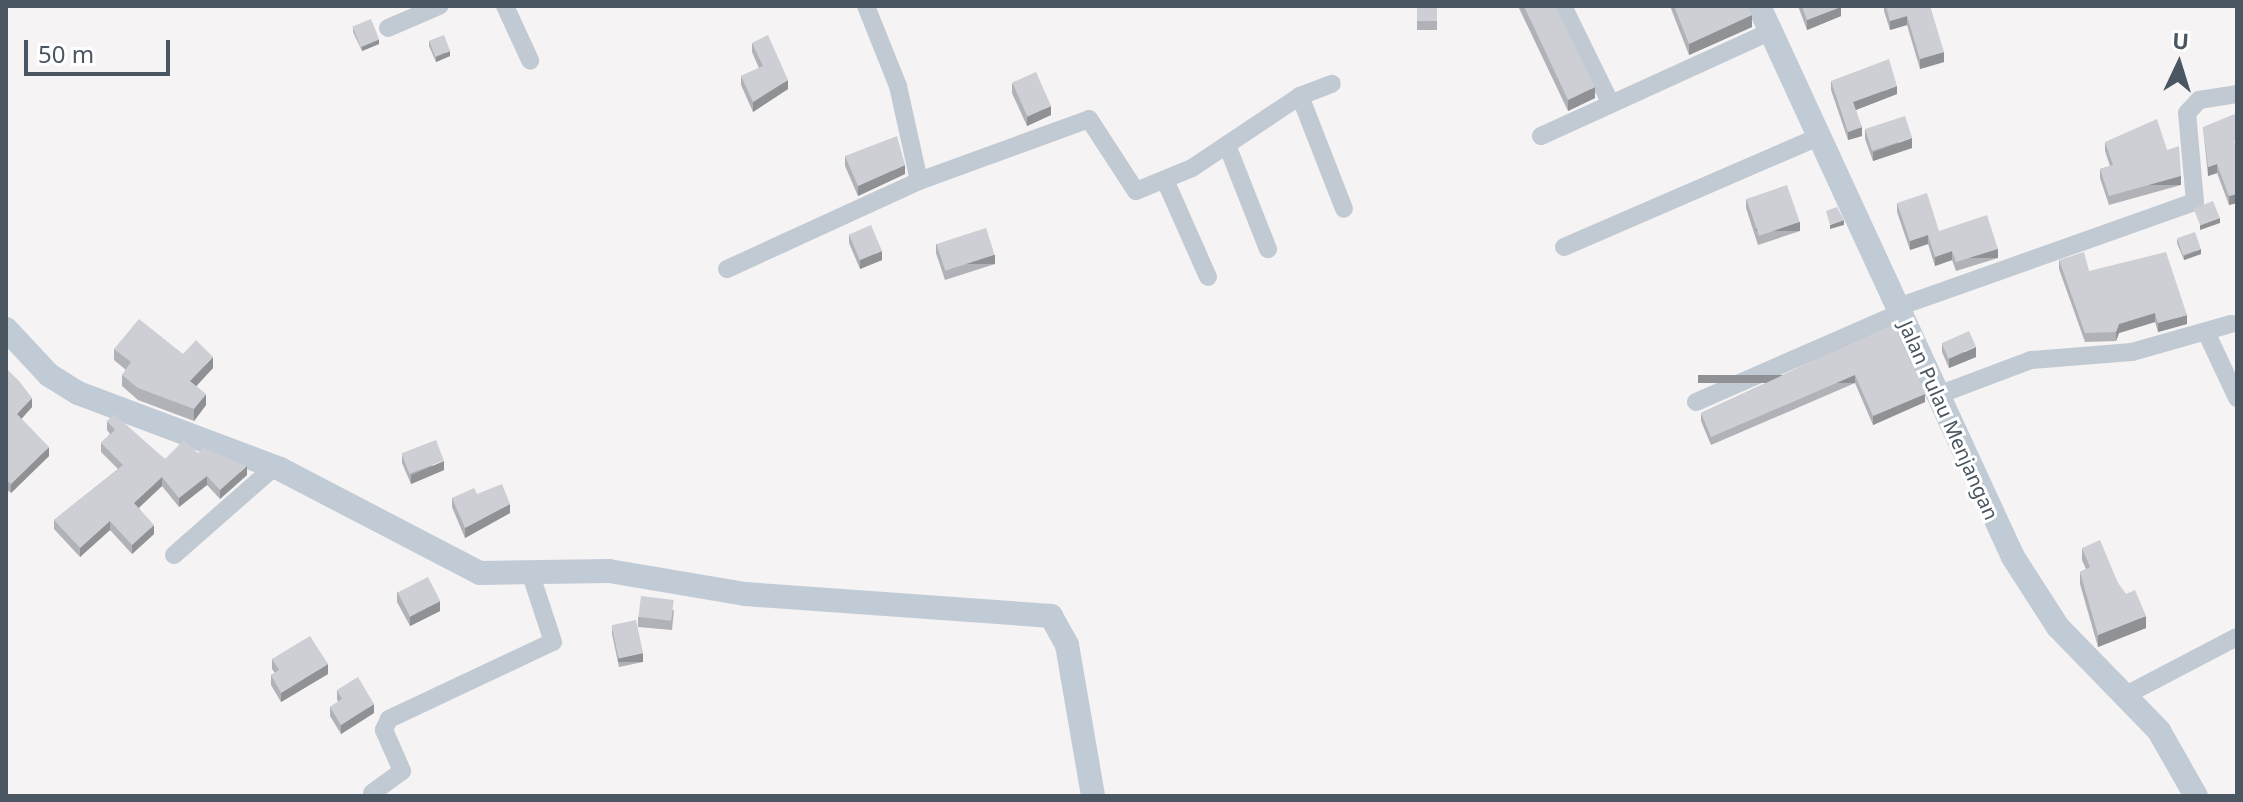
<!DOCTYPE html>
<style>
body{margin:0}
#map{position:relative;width:2243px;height:802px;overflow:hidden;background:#f5f3f3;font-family:"Noto Sans",sans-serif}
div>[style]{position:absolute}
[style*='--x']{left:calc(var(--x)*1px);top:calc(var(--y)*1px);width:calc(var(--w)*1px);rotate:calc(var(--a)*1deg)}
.street>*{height:18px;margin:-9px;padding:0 9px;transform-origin:9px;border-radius:9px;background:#c1cad2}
.secondary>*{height:24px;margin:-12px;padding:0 12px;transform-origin:12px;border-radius:12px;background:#c1cbd6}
.wall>*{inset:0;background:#b0b2b7;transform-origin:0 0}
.shaded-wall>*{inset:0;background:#909195;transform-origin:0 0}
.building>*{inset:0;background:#cdcfd5;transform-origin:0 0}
span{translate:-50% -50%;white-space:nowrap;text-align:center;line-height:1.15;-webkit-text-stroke:6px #fff;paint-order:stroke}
.street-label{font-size:20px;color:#4a5661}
.frame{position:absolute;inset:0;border:8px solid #4a5661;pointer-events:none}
.north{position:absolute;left:2139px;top:24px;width:80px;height:80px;-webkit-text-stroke:6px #fff;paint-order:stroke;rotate:4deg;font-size:22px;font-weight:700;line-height:32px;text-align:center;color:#4a5661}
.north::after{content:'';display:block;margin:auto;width:28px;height:36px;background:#4a5661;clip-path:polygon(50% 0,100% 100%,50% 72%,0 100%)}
.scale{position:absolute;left:24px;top:40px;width:146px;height:36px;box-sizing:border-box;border:4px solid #4a5661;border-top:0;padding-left:10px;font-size:24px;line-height:28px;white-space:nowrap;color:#4a5661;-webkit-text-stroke:6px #fff;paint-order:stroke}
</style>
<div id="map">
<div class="street">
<div style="--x:505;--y:6;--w:60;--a:65.2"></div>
<div style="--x:866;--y:6;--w:86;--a:68.2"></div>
<div style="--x:898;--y:86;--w:97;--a:77.5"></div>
<div style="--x:1563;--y:6;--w:107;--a:63.9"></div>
<div style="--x:388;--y:28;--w:56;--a:-23.3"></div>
<div style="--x:1300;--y:96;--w:121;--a:68.7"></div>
<div style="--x:1541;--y:136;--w:253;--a:-24.5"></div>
<div style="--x:1227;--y:145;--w:112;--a:68.5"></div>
<div style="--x:1165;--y:180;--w:106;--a:66.1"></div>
<div style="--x:1564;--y:247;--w:279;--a:-23.4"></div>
<div style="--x:727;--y:269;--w:211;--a:-24.6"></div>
<div style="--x:919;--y:181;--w:181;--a:-20"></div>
<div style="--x:1089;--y:119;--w:86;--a:56.9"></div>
<div style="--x:1136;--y:191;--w:61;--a:-22.3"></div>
<div style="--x:1192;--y:168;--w:130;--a:-33.7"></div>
<div style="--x:1300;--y:96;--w:34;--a:-21"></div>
<div style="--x:1898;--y:307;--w:315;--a:-19.5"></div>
<div style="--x:2195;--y:202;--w:89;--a:-95.1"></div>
<div style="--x:2187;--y:113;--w:18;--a:-47"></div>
<div style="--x:2199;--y:100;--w:38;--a:-9"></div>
<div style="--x:2206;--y:332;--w:73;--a:64.8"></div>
<div style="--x:1938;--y:395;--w:99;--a:-20.6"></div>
<div style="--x:2031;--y:360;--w:101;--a:-4.5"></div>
<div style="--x:2132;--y:352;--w:103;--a:-15.8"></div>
<div style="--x:1696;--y:402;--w:223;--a:-23.6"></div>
<div style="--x:174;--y:555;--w:132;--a:-41.3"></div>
<div style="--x:2126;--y:695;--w:125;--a:-27.6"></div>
<div style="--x:372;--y:793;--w:37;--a:-36"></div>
<div style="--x:402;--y:771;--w:45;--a:-113.7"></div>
<div style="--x:384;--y:730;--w:12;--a:-66"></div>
<div style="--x:389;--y:719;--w:181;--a:-25.2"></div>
<div style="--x:553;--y:642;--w:74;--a:-108.2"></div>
</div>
<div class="secondary">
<div style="--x:1759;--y:6;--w:607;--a:65.25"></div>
<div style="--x:2013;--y:557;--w:83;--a:57.3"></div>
<div style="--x:2058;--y:627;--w:145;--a:45.8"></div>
<div style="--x:2159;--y:731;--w:75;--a:60.4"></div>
<div style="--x:6;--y:329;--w:63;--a:46.9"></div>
<div style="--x:49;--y:375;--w:34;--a:32"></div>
<div style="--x:78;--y:393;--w:216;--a:20.6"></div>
<div style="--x:280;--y:469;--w:225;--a:27.5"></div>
<div style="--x:480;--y:573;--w:129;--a:-0.9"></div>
<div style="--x:609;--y:571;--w:138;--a:9.6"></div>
<div style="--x:745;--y:594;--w:307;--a:4.1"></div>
<div style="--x:1051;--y:616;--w:33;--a:61"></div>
<div style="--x:1067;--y:645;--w:153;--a:80.2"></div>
</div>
<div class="wall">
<div style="left:1417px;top:6px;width:20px;height:24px"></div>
<div style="clip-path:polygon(1518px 6px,1555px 6px,1595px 98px,1568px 111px)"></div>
<div style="clip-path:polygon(1670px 6px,1748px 6px,1752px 27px,1689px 55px)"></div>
<div style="clip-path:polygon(1798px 6px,1841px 6px,1841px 16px,1807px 30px)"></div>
<div style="clip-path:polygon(1884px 6px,1930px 6px,1944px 62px,1920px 69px,1907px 25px,1890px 30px,1884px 11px)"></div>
<div style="clip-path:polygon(353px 27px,379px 44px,362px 51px,353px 32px)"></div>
<div style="clip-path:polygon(429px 41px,450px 56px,436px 62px,429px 46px)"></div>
<div style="clip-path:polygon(752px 43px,788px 89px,753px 112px,741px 85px,741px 76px,759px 68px,752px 52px)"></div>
<div style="clip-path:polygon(1831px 81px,1897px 94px,1856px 110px,1862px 136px,1848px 140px,1831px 90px)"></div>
<div style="clip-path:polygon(1012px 83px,1051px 115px,1027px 126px,1012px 93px)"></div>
<div style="clip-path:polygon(2203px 127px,2237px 150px,2237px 203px,2229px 205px,2217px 173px,2208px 176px)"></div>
<div style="clip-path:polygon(1865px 129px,1912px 148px,1873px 161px,1865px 139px)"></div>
<div style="clip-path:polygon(2105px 142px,2167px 150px,2181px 185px,2109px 205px,2100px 178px,2100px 169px,2110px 166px,2105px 151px)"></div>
<div style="clip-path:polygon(845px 156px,905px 174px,858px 196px,845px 166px)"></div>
<div style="clip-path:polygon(1746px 199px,1800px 231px,1758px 245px,1746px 208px)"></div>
<div style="clip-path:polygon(1897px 203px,1939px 231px,1998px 258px,1956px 271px,1952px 260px,1935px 266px,1928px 244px,1910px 250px,1897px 212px)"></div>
<div style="clip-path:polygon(849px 234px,882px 260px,860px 269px,849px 243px)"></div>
<div style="clip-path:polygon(2177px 239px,2201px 254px,2184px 260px,2177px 243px)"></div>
<div style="clip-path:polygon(936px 244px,995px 264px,945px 280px,936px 253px)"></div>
<div style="clip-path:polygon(2059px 260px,2089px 271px,2187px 324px,2158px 332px,2155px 322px,2119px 333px,2116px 341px,2085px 342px,2059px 269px)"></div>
<div style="clip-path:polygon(1893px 324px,1925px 402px,1873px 425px,1855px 383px,1711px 445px,1701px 421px,1701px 413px)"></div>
<div style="clip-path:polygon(1942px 343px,1976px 357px,1949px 368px,1942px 352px)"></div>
<div style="clip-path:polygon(114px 349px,183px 354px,213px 368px,196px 386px,206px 405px,194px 421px,138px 400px,122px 386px,122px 375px,126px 370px,114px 360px)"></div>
<div style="clip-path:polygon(6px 368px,32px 407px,21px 419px,49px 456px,11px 493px,6px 489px)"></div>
<div style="clip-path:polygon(107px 421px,165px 459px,198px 453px,247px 475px,220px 499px,207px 485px,179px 507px,162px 486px,139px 508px,154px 534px,132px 554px,110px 530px,80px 557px,54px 529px,54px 520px,118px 469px,101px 452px,101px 443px,110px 434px,107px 430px)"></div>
<div style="clip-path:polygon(402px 454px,444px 470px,411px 484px,402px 463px)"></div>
<div style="clip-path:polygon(477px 494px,510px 513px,465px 538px,452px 507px,452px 498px)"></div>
<div style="clip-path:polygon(2082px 548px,2118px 583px,2146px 628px,2098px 647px,2080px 584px,2080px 572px,2086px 569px,2082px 560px)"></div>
<div style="clip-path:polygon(397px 592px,440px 611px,410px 626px,397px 602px)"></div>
<div style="clip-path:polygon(674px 610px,672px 630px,638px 627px,638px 617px)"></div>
<div style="clip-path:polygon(612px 625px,643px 662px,619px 667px,612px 634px)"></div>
<div style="clip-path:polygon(272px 659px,328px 674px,281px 702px,271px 685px,271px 675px,275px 673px,272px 669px)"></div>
<div style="clip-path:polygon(337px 690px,374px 713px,341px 734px,330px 716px,330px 707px,338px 702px,337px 699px)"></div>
</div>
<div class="shaded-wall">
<div style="clip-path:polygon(1841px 7px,1841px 16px,1807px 30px,1807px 20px)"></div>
<div style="clip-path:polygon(1752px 15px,1752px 27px,1689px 55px,1689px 44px)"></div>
<div style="clip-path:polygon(1907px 16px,1907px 25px,1890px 30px,1890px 21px)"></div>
<div style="clip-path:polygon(379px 39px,379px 44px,362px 51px,362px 47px)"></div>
<div style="clip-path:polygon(450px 51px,450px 56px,436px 62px,436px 57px)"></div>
<div style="clip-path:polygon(1944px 52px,1944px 62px,1920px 69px,1920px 59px)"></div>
<div style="clip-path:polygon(788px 80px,788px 89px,753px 112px,753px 102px)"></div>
<div style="clip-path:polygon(1897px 86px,1897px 94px,1853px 111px,1853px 102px)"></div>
<div style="clip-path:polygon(1595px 87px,1595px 98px,1568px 111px,1568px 100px)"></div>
<div style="clip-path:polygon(1051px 106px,1051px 115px,1027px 126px,1027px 117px)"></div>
<div style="clip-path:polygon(1862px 127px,1862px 136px,1848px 140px,1848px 132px)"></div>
<div style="clip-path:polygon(1912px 138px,1912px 148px,1873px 161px,1873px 152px)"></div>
<div style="clip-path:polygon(2217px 164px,2217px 173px,2208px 176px,2208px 167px)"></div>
<div style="clip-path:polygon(905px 165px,905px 174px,858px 196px,858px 186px)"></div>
<div style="left:2181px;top:176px;width:9px;height:75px;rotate:90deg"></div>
<div style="clip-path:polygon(2237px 194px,2237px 203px,2229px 205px,2229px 196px)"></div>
<div style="clip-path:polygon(2220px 218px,2220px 223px,2200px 230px,2200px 225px)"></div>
<div style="clip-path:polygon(1844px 220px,1844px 225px,1830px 229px,1830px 225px)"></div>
<div style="left:1800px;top:222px;width:9px;height:44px;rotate:90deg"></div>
<div style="clip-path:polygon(1928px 235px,1928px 244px,1910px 250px,1910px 241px)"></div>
<div style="left:1998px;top:249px;width:9px;height:44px;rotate:90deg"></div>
<div style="clip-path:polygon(2201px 249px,2201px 254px,2184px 260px,2184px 256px)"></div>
<div style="clip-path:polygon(882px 251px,882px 260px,860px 269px,860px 260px)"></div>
<div style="clip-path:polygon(1952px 251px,1952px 260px,1935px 266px,1935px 257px)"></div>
<div style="left:995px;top:255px;width:9px;height:52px;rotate:90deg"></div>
<div style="clip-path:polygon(2155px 313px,2155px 322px,2119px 333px,2116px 341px,2116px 332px,2119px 324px)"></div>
<div style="clip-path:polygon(2187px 315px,2187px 324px,2158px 332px,2158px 323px)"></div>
<div style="clip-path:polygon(1976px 347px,1976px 357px,1949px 368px,1949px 359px)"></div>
<div style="clip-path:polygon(213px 357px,213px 368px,190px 393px,190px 381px)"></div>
<div style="left:1855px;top:375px;width:8px;height:157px;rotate:90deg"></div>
<div style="clip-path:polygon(206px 394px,206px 405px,194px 421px,194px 409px)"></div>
<div style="clip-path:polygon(1925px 394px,1925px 402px,1873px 425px,1873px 416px)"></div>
<div style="clip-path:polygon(32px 398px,32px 407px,17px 424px,17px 414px)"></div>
<div style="clip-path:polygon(49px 447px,49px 456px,11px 493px,11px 484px)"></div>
<div style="clip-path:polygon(444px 461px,444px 470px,411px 484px,411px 475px)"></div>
<div style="clip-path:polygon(247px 466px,247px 475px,220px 499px,220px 490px)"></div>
<div style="clip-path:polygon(207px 476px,207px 485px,179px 507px,179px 498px)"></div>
<div style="clip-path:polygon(162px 477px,162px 486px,134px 512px,134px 503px)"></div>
<div style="clip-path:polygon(510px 504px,510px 513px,465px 538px,465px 528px)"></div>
<div style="clip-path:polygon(110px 521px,110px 530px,80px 557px,80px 548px)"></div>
<div style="clip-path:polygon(154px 525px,154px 534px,132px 554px,132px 545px)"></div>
<div style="clip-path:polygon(440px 601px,440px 611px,410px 626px,410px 617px)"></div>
<div style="clip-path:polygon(2146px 616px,2146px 628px,2098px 647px,2098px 635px)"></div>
<div style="left:643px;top:653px;width:9px;height:25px;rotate:90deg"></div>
<div style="clip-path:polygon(328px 664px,328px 674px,281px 702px,281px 693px)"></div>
<div style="clip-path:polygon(374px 704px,374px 713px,341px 734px,341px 725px)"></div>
</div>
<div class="building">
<div style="left:1417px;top:6px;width:20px;height:15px"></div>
<div style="clip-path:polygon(1524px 6px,1555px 6px,1595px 87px,1568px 100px)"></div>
<div style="clip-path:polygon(1674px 6px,1748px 6px,1752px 15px,1689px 44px)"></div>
<div style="clip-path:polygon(1802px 6px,1841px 6px,1841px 7px,1807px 20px)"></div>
<div style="clip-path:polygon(1886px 6px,1930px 6px,1944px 52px,1920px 59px,1907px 16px,1890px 21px)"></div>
<div style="left:371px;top:19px;width:22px;height:20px;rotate:68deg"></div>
<div style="left:444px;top:35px;width:17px;height:16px;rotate:69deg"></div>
<div style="clip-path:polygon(768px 35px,788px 80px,753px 102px,741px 76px,763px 66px,752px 43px)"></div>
<div style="clip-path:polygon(1889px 59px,1897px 86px,1853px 102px,1862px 127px,1848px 132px,1831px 81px)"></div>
<div style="left:1036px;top:72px;width:37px;height:26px;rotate:66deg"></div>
<div style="clip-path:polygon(2237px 113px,2237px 140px,2234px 141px,2237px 150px,2237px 194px,2229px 196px,2217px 164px,2208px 167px,2203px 127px)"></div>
<div style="left:1905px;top:116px;width:23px;height:42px;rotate:72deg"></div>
<div style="clip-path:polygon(2157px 119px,2167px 150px,2179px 146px,2181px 176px,2109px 196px,2100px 169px,2113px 165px,2105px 142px)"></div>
<div style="clip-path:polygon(897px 136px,905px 165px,858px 186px,845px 156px)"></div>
<div style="left:1787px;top:185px;width:39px;height:43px;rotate:71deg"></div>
<div style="clip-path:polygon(1927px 193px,1939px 231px,1987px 215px,1998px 249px,1956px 262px,1952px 251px,1935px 257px,1928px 235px,1910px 241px,1897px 203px)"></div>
<div style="left:2213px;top:201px;width:18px;height:21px;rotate:68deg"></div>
<div style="clip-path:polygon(1837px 207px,1844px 220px,1830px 225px,1826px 211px)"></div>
<div style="left:871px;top:225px;width:28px;height:24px;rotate:67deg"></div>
<div style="left:986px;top:228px;width:28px;height:52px;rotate:72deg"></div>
<div style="left:2195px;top:232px;width:18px;height:19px;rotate:71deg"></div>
<div style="clip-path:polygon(2084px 252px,2089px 271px,2166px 252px,2187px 315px,2158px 323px,2155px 313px,2119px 324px,2116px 332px,2085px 333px,2059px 260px)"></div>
<div style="clip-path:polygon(139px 319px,183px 354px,196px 340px,213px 357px,190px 381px,206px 394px,194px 409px,138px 388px,122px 375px,131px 362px,114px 349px)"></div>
<div style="clip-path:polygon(1893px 324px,1925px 394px,1873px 416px,1855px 375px,1711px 437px,1701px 413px)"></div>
<div style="left:1969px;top:331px;width:17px;height:30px;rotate:66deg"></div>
<div style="clip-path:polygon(6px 368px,19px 381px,32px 398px,17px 414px,49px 447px,11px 484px,6px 480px)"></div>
<div style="clip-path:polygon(114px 414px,165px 459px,184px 440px,198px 453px,204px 448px,247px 466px,220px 490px,207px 476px,179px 498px,162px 477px,134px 503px,154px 525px,132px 545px,110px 521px,80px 548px,54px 520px,123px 465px,101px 443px,115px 430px,107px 421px)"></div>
<div style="left:436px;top:440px;width:22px;height:37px;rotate:69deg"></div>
<div style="clip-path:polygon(502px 484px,510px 504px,465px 528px,452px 498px,474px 488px,477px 494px)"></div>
<div style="clip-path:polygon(2100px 540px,2118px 583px,2126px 594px,2135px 590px,2146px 616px,2098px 635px,2080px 572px,2090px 567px,2082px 548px)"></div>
<div style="left:428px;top:577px;width:27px;height:34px;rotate:63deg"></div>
<div style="left:641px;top:596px;width:33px;height:21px;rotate:7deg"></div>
<div style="left:636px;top:620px;width:34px;height:25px;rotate:78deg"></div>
<div style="clip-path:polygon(310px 636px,328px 664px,281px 693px,271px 675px,279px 670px,272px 659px)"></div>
<div style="clip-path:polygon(358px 677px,374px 704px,341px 725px,330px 707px,342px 699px,337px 690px)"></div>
</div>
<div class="street-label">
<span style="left:1949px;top:420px;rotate:66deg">Jalan Pulau Menjangan</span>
</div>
<div class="frame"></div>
<div class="north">U</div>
<div class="scale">50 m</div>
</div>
